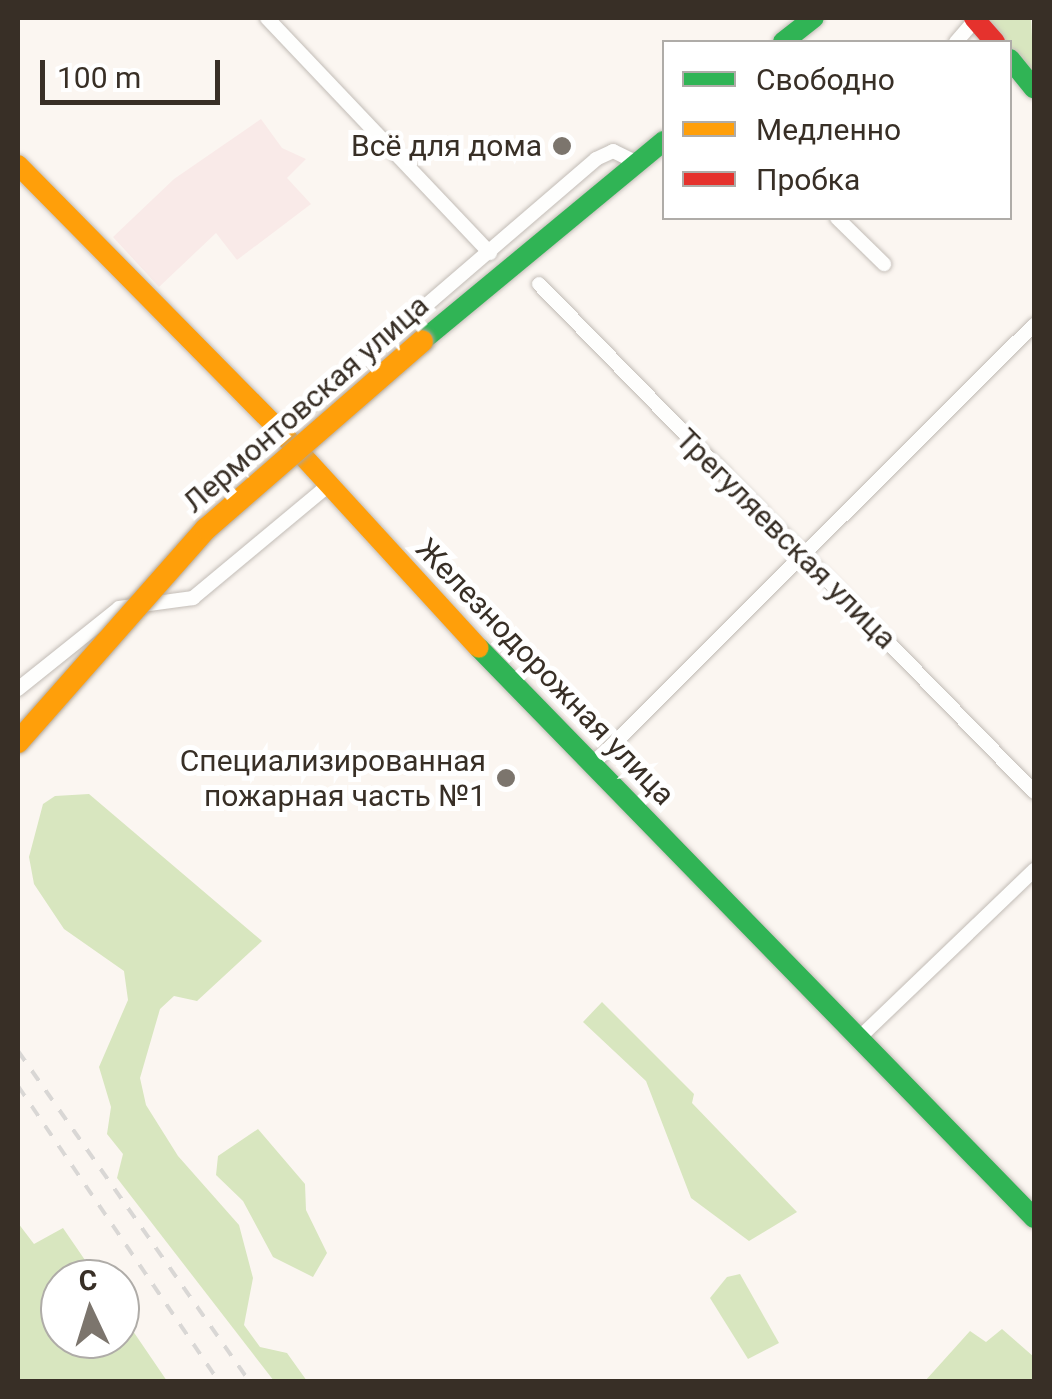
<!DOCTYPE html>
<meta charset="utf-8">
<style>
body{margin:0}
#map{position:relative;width:1052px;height:1399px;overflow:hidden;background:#fbf6f1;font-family:Roboto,sans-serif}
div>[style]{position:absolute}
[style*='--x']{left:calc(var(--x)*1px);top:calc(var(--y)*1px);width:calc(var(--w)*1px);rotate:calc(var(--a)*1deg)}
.industrial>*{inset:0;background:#f9eae8}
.green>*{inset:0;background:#d8e6bf}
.roads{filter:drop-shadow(0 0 2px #c2bcb6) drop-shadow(0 0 2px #c2bcb6)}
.street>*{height:14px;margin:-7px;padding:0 7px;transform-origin:7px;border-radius:7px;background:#fefefd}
.fast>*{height:20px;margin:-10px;padding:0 10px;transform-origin:10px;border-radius:10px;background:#30b455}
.slow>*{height:20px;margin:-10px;padding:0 10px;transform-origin:10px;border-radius:10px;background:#ff9f0a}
.jam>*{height:20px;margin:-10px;padding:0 10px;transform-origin:10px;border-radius:10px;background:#e5322d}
.rail>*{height:4px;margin-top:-2px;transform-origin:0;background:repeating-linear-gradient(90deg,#d9d7d5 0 12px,transparent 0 24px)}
.bridges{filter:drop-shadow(0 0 2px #afa496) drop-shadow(0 0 2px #afa496)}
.slow-bridge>*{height:22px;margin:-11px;padding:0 11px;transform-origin:11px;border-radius:11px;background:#ff9f0a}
.dots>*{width:28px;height:28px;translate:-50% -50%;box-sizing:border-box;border:5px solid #fff;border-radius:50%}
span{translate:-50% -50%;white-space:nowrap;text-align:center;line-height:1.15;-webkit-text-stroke:10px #fff;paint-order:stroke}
.poi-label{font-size:30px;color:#382f26}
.right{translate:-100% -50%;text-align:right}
.street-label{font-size:30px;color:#382f26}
.frame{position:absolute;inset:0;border:20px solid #382f26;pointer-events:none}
.legend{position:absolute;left:662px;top:40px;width:350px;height:180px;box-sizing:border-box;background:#fff;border:2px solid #afaca8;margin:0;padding:12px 18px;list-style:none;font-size:30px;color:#382f26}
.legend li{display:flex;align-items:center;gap:20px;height:50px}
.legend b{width:50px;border:2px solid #afaca8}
.north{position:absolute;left:40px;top:1259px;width:100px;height:100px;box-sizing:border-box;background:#fff;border:2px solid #afaca8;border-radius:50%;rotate:356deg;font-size:28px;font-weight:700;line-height:40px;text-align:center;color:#382f26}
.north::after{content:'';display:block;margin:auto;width:35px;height:45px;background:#7c756d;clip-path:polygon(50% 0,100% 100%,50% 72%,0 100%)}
.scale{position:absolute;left:40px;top:60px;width:180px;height:45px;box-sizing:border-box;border:5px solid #382f26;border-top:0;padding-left:12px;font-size:30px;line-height:35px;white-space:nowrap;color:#382f26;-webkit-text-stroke:8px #fff;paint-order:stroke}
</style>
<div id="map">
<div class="industrial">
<div style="clip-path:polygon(261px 119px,282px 148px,306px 159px,287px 178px,311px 204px,237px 260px,216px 233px,159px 287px,113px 237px,174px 179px)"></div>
</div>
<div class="green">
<div style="clip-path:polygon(988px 18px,1031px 18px,1034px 77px,1030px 74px)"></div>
<div style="clip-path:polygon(89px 794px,262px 941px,197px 1001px,174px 996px,160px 1009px,140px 1078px,146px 1105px,178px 1156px,239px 1225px,253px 1278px,244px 1325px,260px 1347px,287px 1353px,307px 1381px,274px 1381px,117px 1178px,123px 1154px,107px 1134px,111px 1107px,99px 1067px,128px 1000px,124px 971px,64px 929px,34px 884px,29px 857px,43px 804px,55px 796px)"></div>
<div style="clip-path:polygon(602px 1002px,694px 1094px,692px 1103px,797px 1212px,749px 1241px,691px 1198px,646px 1081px,583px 1022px)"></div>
<div style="clip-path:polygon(258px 1129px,305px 1184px,306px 1210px,327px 1253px,313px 1277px,273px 1257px,243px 1201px,216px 1175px,218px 1156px)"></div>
<div style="clip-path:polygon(18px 1223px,34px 1244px,63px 1228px,98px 1279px,60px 1279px,60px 1339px,120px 1339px,120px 1312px,167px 1381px,18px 1381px)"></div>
<div style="clip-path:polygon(740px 1274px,779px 1343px,748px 1359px,710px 1298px,727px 1277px)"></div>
<div style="clip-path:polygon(1002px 1329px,1034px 1357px,1034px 1381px,925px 1381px,970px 1331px,986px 1342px)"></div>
</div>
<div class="roads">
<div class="street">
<div style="--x:267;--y:18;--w:324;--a:46.5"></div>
<div style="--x:956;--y:42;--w:30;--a:-49"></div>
<div style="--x:837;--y:218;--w:66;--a:44.4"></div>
<div style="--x:539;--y:284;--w:709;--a:45.74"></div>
<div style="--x:280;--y:431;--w:417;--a:-40.7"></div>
<div style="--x:596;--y:159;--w:19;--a:-25"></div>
<div style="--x:613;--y:151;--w:28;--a:26"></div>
<div style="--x:18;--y:689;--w:129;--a:-38.7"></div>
<div style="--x:119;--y:608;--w:75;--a:-7.7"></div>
<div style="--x:193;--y:598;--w:173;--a:-39.8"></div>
<div style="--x:592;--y:765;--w:624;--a:-44.87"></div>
<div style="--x:859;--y:1038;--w:243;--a:-43.8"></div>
</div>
<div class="fast">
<div style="--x:783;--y:42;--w:39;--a:-38"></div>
<div style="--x:1010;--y:59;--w:38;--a:51"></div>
<div style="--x:422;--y:341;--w:314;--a:-39.6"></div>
<div style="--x:479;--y:648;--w:796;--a:45.76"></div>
</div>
<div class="slow">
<div style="--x:18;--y:165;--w:373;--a:45.4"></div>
<div style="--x:280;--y:431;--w:294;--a:47.5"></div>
</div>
<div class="jam">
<div style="--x:974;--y:18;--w:32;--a:49"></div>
</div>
</div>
<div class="rail">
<div style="--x:18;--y:1051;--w:404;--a:55"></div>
<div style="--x:18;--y:1086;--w:358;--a:55.8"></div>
</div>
<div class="bridges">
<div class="slow-bridge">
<div style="--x:18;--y:742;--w:284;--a:-48.6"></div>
<div style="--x:206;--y:529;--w:286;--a:-41"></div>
</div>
</div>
<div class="dots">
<div style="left:562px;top:146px;background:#7c756d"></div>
<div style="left:506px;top:778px;background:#7c756d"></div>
</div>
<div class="poi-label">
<span class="right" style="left:542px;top:146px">Всё для дома</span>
<span class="right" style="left:486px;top:778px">Специализированная<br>пожарная часть №1</span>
</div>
<div class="street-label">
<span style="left:306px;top:404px;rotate:-41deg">Лермонтовская улица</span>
<span style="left:786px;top:539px;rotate:45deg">Трегуляевская улица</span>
<span style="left:545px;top:672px;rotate:46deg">Железнодорожная улица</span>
</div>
<div class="frame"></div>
<ul class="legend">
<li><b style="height:12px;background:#30b455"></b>Свободно</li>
<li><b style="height:12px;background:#ff9f0a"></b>Медленно</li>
<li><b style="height:12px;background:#e5322d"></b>Пробка</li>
</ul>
<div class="north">С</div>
<div class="scale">100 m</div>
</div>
